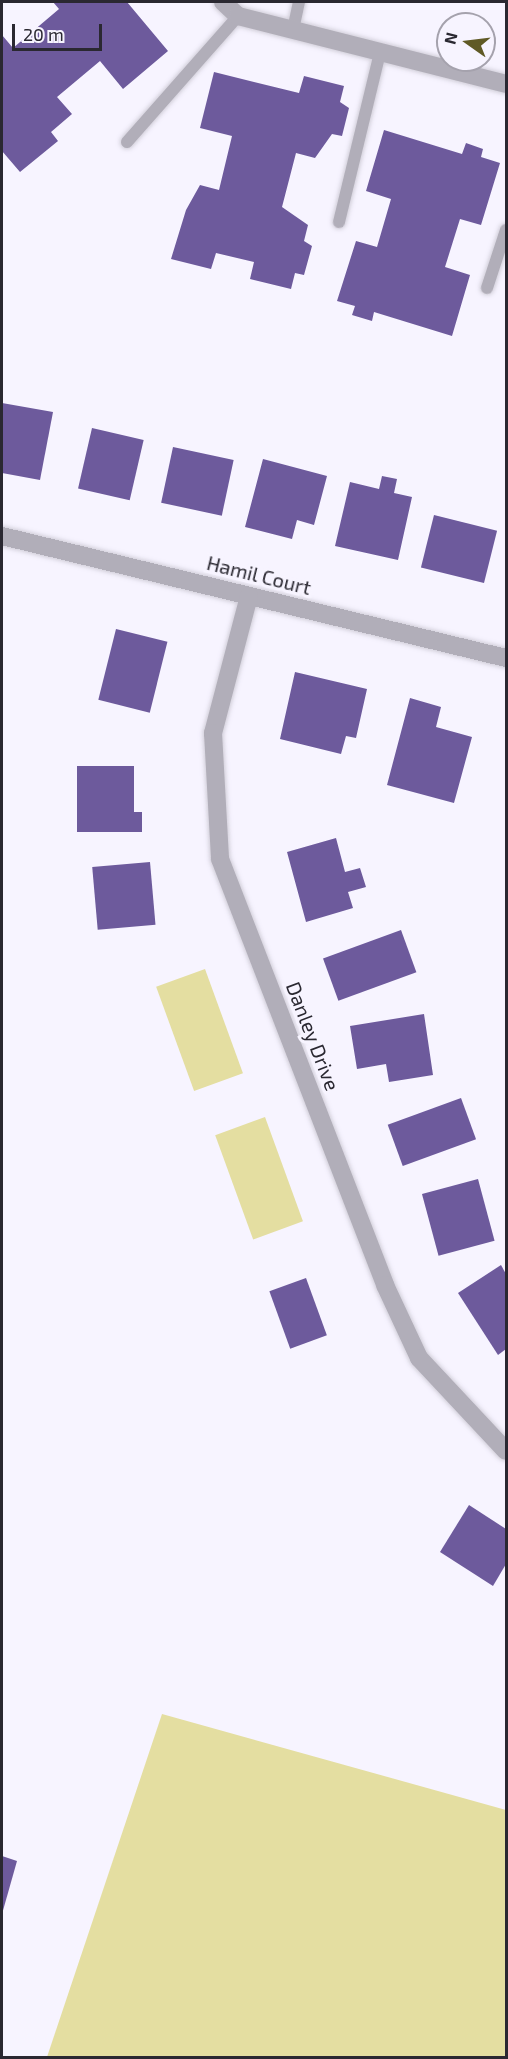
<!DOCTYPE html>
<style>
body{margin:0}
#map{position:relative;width:508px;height:2059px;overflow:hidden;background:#f7f4ff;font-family:"Exo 2",sans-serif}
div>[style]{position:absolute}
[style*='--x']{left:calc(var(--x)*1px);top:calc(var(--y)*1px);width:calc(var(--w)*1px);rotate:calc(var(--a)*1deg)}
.green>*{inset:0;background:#e4dea1;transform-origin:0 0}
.building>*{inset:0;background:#6d5a9c;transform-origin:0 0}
.roads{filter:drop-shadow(0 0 2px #d2cfda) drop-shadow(0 0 2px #d2cfda)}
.lane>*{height:12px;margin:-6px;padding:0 6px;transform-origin:6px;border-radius:6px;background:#b1aeb9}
.street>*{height:18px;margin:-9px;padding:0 9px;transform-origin:9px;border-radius:9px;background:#b1aeb9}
span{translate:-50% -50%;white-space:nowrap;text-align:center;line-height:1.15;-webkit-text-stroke:6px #f7f4ff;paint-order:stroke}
.street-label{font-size:20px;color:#2a2831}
.frame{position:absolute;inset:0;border:3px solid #2a2831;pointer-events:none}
.north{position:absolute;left:436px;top:12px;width:60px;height:60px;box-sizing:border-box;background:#f7f4ff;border:2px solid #a5a2ad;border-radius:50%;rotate:284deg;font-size:16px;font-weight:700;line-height:24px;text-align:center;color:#2a2831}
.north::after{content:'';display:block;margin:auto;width:21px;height:27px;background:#605a26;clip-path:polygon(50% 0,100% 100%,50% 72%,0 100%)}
.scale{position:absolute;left:12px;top:24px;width:90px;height:27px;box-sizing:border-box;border:3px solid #2a2831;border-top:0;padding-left:8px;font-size:18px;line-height:21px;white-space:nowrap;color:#2a2831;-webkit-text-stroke:4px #f7f4ff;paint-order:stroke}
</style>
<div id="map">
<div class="green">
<div style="left:205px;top:969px;width:111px;height:52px;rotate:70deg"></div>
<div style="left:265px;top:1117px;width:111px;height:53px;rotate:70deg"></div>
<div style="clip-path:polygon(162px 1714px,506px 1810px,506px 2057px,47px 2057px)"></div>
</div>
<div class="building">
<div style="clip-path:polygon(53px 2px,127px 2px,168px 51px,123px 89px,100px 61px,57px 97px,72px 114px,51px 132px,58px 141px,20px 172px,2px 151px,2px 35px,13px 48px,59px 9px)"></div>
<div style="clip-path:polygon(214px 72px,299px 93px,304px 76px,344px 86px,340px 102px,349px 108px,342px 136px,332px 134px,315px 158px,296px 153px,282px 207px,308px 225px,304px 241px,312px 246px,304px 275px,295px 273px,291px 289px,250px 279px,254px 262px,216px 253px,211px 269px,171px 259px,186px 210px,200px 185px,219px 190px,232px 136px,200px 128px)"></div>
<div style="clip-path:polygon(384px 130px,462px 154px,466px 143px,483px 149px,481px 157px,500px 163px,481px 225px,460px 219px,445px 267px,470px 275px,452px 336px,374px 312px,372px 321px,352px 315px,355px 306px,337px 301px,356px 241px,377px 247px,391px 199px,366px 191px)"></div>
<div style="clip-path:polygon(2px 403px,53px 412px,40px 480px,2px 473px)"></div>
<div style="left:92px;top:428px;width:53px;height:62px;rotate:13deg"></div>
<div style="left:173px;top:447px;width:62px;height:57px;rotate:12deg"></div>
<div style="clip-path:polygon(263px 459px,327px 476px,314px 525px,297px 520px,292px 539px,245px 527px)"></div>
<div style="clip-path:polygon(382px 476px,397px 479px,394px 493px,412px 497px,398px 560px,335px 546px,350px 482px,379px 489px)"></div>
<div style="left:434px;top:515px;width:65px;height:54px;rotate:14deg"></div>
<div style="left:116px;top:629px;width:53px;height:73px;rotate:14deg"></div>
<div style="clip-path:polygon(295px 672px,367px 689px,356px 738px,346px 736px,341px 754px,280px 739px)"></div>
<div style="clip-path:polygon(410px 698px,441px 707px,436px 727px,472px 737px,454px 803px,387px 785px)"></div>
<div style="clip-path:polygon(77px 766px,134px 766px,134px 812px,142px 812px,142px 832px,77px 832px)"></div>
<div style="clip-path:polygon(336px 838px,345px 872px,360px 868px,366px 887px,348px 892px,353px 908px,306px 922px,287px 852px)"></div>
<div style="left:150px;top:862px;width:63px;height:58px;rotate:85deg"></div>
<div style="left:401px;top:930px;width:45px;height:83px;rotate:70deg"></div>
<div style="clip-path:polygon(424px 1014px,433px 1075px,389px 1082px,386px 1064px,357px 1069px,350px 1026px)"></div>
<div style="left:461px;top:1098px;width:44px;height:78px;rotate:70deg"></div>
<div style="left:478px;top:1179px;width:64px;height:58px;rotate:75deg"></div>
<div style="clip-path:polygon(501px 1265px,506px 1274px,506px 1349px,498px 1355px,458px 1293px)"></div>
<div style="left:306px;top:1278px;width:61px;height:39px;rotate:70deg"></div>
<div style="clip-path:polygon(469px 1505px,506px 1529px,506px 1564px,493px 1586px,440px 1552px)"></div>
<div style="clip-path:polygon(2px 1856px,17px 1861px,2px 1914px)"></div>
</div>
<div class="roads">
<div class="lane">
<div style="--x:293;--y:30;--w:29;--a:-78"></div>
<div style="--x:127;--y:142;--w:168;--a:-48.6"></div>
<div style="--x:339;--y:222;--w:175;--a:-76.4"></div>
<div style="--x:487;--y:288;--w:61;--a:-71.9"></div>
</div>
<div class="street">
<div style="--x:223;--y:2;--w:21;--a:43"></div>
<div style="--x:238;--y:16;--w:276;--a:14.2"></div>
<div style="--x:2;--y:536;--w:519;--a:13.61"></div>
<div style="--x:249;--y:596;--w:142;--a:104.7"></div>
<div style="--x:213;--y:733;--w:126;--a:86.8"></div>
<div style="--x:220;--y:859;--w:457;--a:68.8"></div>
<div style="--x:385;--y:1285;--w:81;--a:65"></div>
<div style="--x:419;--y:1358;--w:127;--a:46.9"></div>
</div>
</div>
<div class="street-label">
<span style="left:259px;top:575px;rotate:14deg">Hamil Court</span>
<span style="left:313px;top:1036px;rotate:69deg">Danley Drive</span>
</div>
<div class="frame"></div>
<div class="north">N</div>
<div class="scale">20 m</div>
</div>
